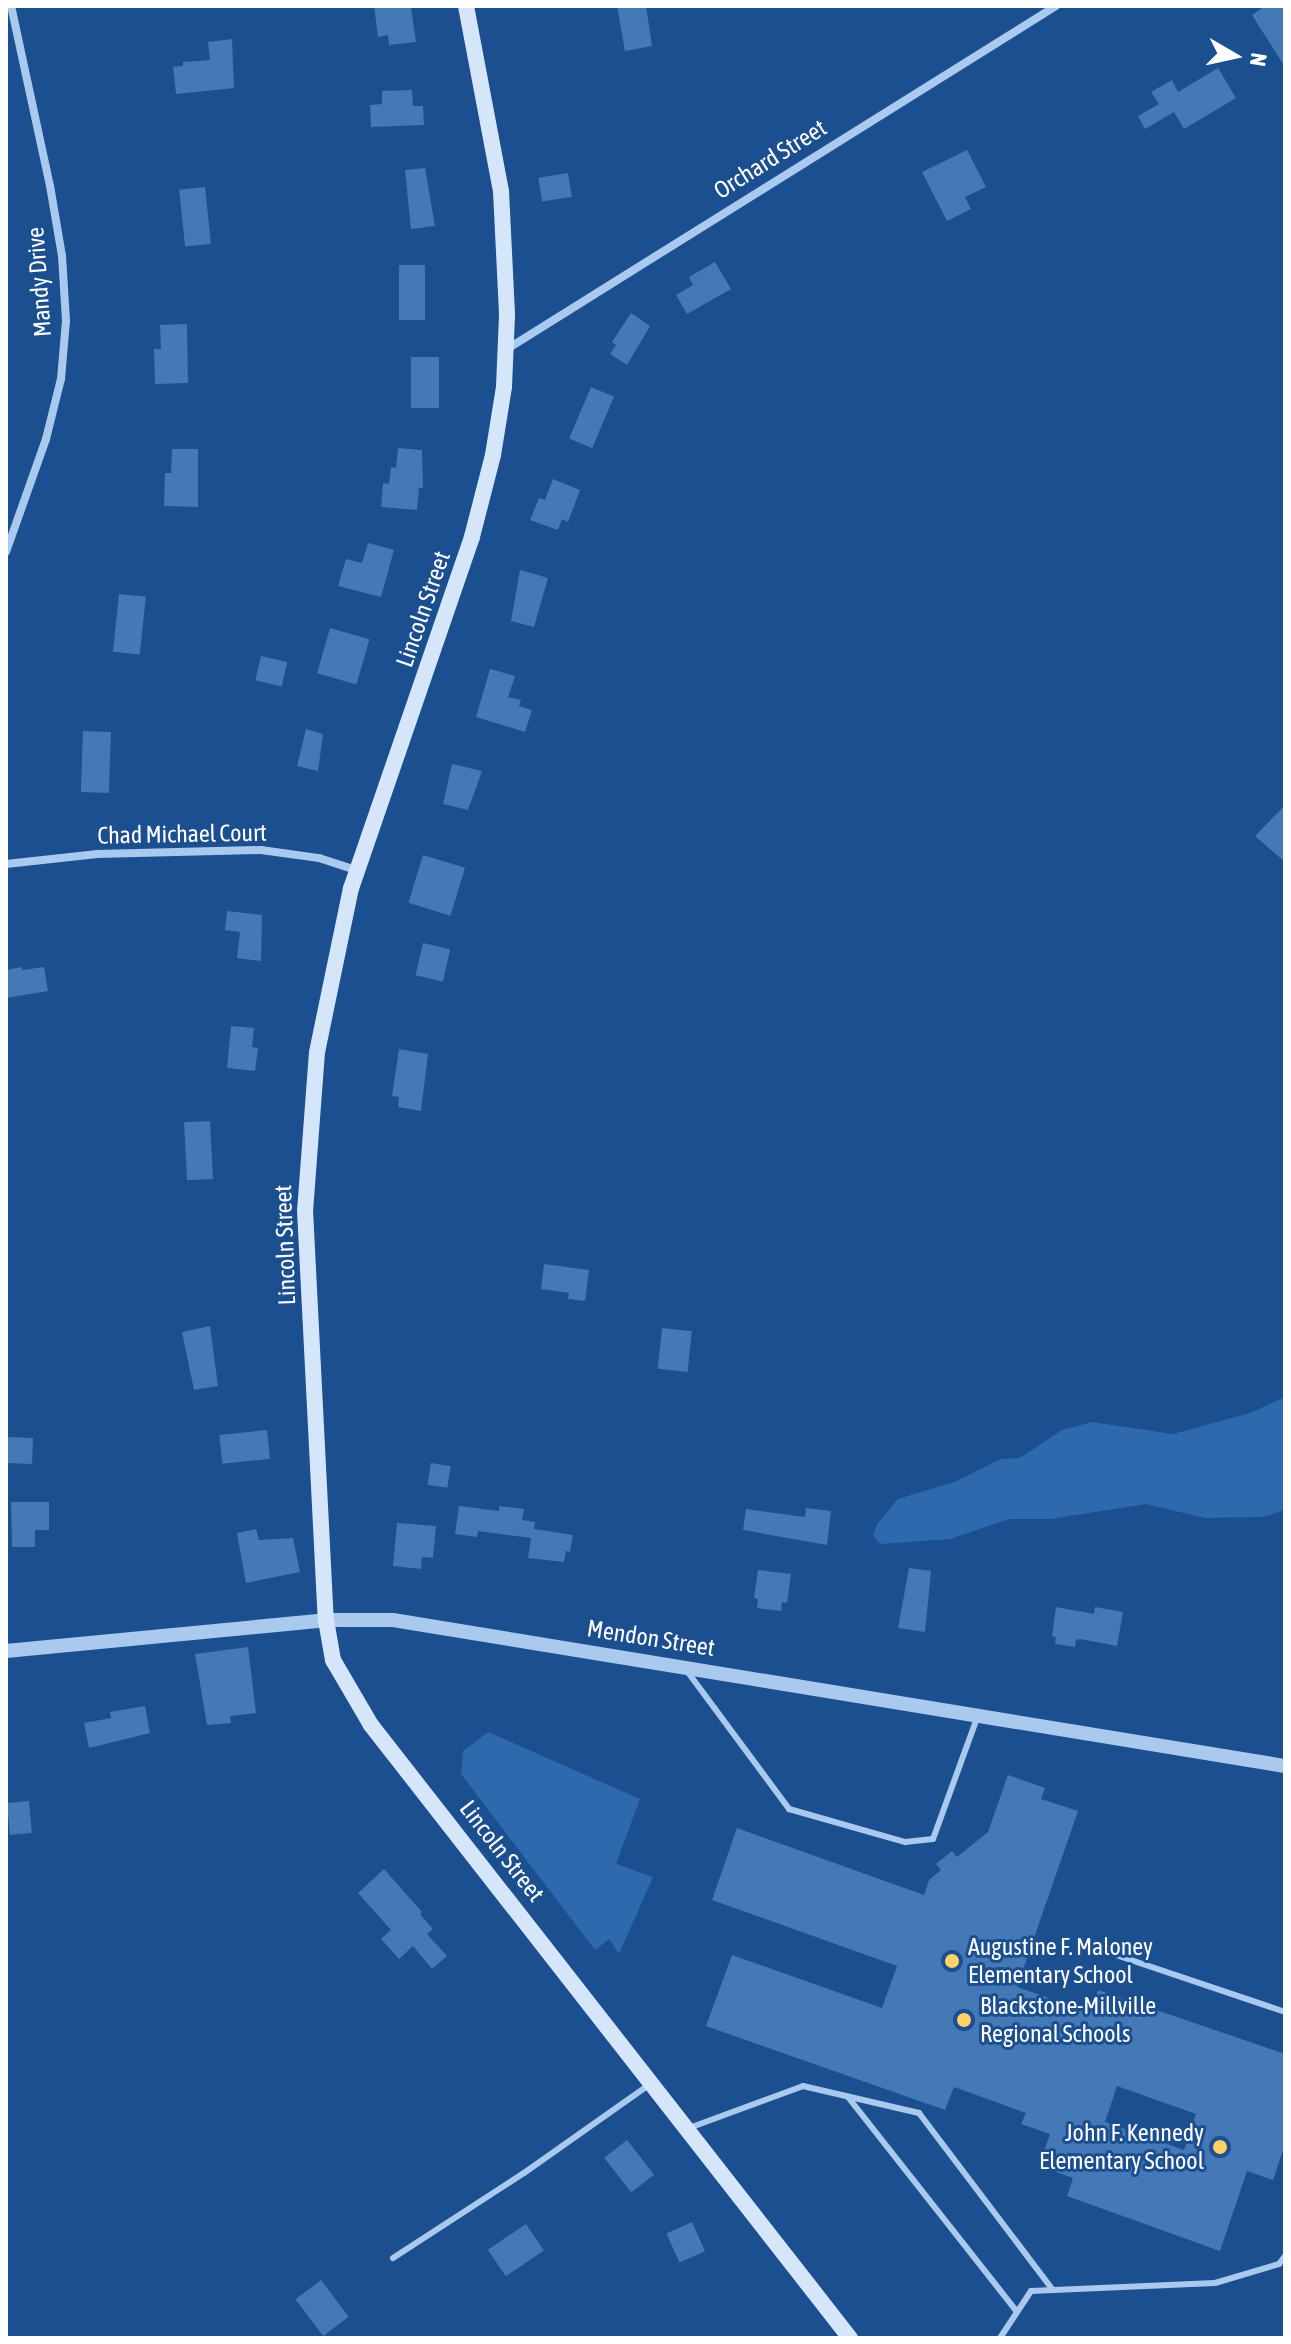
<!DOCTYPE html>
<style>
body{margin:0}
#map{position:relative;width:1291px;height:2344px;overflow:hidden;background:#1b4f8f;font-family:"Asap Condensed",sans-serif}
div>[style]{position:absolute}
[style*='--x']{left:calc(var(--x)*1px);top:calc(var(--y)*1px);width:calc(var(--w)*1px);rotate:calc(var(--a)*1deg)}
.green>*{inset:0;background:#2e69ad}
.building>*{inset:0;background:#4478b7;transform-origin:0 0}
.service>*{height:6px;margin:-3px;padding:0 3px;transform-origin:3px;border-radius:3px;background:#a9c9ee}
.minor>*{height:8px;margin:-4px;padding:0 4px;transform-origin:4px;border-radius:4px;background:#a9c9ee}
.tertiary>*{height:14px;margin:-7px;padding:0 7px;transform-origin:7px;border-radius:7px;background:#a9c9ee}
.secondary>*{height:16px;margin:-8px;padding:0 8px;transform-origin:8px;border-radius:8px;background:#d6e6fa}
.dots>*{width:22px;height:22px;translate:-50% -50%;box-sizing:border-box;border:4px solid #1b4f8f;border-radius:50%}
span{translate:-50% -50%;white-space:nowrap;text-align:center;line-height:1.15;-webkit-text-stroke:6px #1b4f8f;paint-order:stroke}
.street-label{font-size:24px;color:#fff}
.poi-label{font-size:24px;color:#fff}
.left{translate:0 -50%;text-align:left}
.right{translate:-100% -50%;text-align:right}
.frame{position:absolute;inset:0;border:8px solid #fff;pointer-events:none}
.north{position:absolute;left:1195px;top:16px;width:80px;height:80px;-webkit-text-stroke:6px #1b4f8f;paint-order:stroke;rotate:99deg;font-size:22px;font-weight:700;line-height:32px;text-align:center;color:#fff}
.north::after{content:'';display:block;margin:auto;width:28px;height:36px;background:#fff;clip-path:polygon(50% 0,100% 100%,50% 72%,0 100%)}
</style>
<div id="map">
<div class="green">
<div style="clip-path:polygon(1285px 1397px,1285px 1510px,1263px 1517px,1205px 1518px,1146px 1504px,1051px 1519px,1009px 1519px,950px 1539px,880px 1544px,873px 1535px,877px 1524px,898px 1499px,957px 1481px,1001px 1459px,1020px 1458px,1062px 1430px,1092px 1422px,1173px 1434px,1250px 1413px)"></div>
<div style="clip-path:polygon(488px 1732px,640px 1799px,616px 1864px,653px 1877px,619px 1954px,609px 1939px,595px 1950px,461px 1774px,463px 1751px)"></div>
</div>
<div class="building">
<div style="clip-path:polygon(374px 6px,411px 8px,416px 42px,389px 45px,388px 35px,378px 37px)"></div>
<div style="clip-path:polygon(617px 6px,646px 6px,652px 46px,625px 51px)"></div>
<div style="clip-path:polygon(1265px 6px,1285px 6px,1285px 67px,1252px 15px)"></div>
<div style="clip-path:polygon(232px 39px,234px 88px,176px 94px,173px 67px,183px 66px,183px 62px,210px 60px,208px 42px)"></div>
<div style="clip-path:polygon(1218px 68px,1236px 98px,1184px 129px,1174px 112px,1145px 129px,1138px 116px,1159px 104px,1151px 92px,1172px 80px,1178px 92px)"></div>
<div style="clip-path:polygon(412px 90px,413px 106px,423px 106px,424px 125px,371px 127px,370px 105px,382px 104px,382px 91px)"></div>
<div style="clip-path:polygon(967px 150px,986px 187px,965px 197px,971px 209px,947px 221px,922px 172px)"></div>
<div style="clip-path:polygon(425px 168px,435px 226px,411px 229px,405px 170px)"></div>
<div style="left:568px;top:173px;width:24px;height:30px;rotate:81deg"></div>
<div style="left:205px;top:187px;width:57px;height:26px;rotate:84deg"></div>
<div style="clip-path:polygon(715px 262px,731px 289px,687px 314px,676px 295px,693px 285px,689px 277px)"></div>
<div style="left:399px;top:265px;width:26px;height:55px"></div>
<div style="clip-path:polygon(631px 313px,650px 326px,627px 365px,610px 354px,616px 345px,612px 342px)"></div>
<div style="clip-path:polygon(187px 324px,188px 383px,155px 384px,154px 349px,161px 349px,160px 325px)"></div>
<div style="left:411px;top:357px;width:28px;height:51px"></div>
<div style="left:591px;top:387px;width:25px;height:56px;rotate:23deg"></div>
<div style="clip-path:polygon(398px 448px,422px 450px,423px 488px,419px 488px,417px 510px,381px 507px,383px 483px,389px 484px,391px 467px,396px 468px)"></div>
<div style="clip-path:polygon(172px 449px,198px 449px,198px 507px,164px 506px,165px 473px,171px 473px)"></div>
<div style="clip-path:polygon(553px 479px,580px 490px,568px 522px,562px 519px,558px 530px,530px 520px,539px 498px,545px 500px)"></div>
<div style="clip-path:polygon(368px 543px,394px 550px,381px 597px,338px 586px,346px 559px,362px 563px)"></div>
<div style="clip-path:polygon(520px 570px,548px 578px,534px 627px,511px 621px)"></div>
<div style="left:119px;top:594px;width:27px;height:58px;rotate:6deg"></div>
<div style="left:330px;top:628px;width:41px;height:47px;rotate:16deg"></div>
<div style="left:261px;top:656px;width:27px;height:25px;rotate:13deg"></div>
<div style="clip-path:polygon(490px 669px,515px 676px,508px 697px,521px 700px,519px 706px,532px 710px,525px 732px,476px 717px)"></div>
<div style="clip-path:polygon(306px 729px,323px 734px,318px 771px,297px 766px)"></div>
<div style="left:83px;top:731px;width:28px;height:61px;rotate:2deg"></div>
<div style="clip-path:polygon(452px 764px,482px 771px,468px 810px,443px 804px)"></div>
<div style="clip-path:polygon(1285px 805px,1285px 862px,1255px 836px)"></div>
<div style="left:423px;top:855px;width:44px;height:50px;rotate:17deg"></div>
<div style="clip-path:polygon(227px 911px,262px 915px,261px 961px,237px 958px,240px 932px,225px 930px)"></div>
<div style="left:423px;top:943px;width:28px;height:33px;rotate:13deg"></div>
<div style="clip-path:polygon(22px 967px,22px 970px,44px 967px,48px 991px,6px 998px,6px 970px)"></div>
<div style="clip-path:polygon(231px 1026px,254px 1028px,252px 1047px,258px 1048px,255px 1071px,227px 1068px)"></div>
<div style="clip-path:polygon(399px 1049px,428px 1054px,421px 1111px,398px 1107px,399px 1097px,392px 1096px)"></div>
<div style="left:210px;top:1121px;width:58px;height:26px;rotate:87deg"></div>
<div style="clip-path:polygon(544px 1264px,589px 1270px,585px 1301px,568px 1299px,569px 1293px,541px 1289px)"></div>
<div style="clip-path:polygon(210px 1326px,218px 1386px,194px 1390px,182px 1332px)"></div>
<div style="left:662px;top:1328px;width:30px;height:41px;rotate:6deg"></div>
<div style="left:267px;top:1430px;width:29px;height:48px;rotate:84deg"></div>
<div style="left:7px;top:1437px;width:26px;height:26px;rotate:2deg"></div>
<div style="left:431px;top:1463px;width:20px;height:22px;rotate:9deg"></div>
<div style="clip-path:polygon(11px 1502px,49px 1502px,49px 1530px,35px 1530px,35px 1547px,12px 1547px)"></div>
<div style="clip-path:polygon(459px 1506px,499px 1511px,499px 1506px,524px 1509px,522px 1520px,535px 1522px,534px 1529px,573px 1535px,570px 1552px,566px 1551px,564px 1562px,528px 1558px,531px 1538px,478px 1531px,477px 1537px,455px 1534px)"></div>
<div style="clip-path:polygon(806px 1508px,831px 1511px,827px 1545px,743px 1530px,746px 1509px,805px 1517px)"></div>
<div style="clip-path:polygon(397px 1523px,436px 1526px,433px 1558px,422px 1557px,421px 1569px,393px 1566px)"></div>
<div style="clip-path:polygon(256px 1529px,259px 1540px,293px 1538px,300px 1572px,246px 1583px,237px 1533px)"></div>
<div style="clip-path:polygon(909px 1568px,931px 1571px,925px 1632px,898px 1628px)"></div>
<div style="clip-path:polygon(758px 1570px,791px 1574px,787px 1603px,782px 1602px,781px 1611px,757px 1608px,758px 1599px,754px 1598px)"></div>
<div style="clip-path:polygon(1056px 1607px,1094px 1614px,1095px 1607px,1123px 1612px,1117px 1646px,1080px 1639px,1076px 1640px,1075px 1647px,1055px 1644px,1056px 1637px,1052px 1636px)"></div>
<div style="clip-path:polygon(248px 1647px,256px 1713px,230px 1716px,231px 1723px,207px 1725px,195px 1654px)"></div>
<div style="clip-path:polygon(145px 1706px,150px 1733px,89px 1748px,84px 1723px,111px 1718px,110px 1712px)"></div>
<div style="clip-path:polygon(evenodd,1008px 1775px,1045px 1788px,1041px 1799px,1078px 1811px,1017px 1987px,1090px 2012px,1098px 1990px,1285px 2054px,1285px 2144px,1273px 2180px,1247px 2171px,1220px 2251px,1067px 2196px,1073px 2178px,1039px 2166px,1050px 2134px,1021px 2124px,1026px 2113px,954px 2087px,945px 2110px,706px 2026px,732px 1955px,882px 2008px,897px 1966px,712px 1900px,737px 1828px,924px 1895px,929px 1880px,941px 1870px,936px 1864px,952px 1851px,957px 1857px,988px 1832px,1008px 1775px,1117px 2086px,1196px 2114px,1184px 2150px,1105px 2122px,1117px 2086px)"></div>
<div style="left:29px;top:1801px;width:32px;height:22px;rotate:85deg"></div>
<div style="clip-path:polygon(384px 1869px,422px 1912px,420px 1914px,433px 1929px,427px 1934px,447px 1956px,432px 1969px,413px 1946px,399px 1959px,381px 1939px,391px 1930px,358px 1893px)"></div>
<div style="left:627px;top:2140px;width:44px;height:29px;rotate:52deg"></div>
<div style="left:692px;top:2222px;width:32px;height:28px;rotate:66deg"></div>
<div style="left:526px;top:2224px;width:32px;height:46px;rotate:56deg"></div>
<div style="left:321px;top:2280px;width:46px;height:32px;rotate:53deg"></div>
</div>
<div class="service">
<div style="--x:687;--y:1671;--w:172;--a:53.5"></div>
<div style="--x:789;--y:1809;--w:121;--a:15.9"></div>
<div style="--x:905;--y:1842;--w:28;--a:-6"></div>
<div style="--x:933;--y:1839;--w:129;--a:-70"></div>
<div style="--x:1116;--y:1955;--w:178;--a:18.6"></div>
<div style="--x:848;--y:2097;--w:273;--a:51.8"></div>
<div style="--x:689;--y:2128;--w:121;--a:-20.2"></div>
<div style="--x:803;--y:2086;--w:119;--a:13.1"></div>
<div style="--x:919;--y:2113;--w:222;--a:52.9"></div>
<div style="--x:393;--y:2258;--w:156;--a:-33"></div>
<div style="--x:524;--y:2173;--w:154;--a:-35.2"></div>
<div style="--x:1000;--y:2338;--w:56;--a:-56.6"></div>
<div style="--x:1031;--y:2291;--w:184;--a:-2.5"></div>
<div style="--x:1215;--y:2283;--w:67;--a:-16.5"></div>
<div style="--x:1279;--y:2264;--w:10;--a:-53"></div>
</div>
<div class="minor">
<div style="--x:507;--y:349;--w:647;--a:-32"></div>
<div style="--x:6;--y:552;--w:120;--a:-70.5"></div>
<div style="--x:46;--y:439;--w:62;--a:-76"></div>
<div style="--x:61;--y:379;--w:58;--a:-85.1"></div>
<div style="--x:66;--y:321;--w:65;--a:-93.5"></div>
<div style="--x:62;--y:256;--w:71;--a:-99.7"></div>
<div style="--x:50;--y:186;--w:184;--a:-102.2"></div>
<div style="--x:6;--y:864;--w:92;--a:-6.3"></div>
<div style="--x:97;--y:854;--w:164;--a:-1.4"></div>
<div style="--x:261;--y:850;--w:59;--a:7.9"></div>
<div style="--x:319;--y:858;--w:40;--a:18"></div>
</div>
<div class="tertiary">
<div style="--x:6;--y:1651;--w:321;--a:-5.5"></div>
<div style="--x:326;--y:1620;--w:67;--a:0"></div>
<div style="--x:393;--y:1620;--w:904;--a:9.3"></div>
</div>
<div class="secondary">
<div style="--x:466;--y:6;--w:188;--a:79.3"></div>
<div style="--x:501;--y:191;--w:124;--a:87.2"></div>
<div style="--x:507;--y:315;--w:72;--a:92.4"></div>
<div style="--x:504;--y:387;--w:69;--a:99.2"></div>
<div style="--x:493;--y:455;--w:85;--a:104.4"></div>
<div style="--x:472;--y:537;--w:371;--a:109"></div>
<div style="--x:351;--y:888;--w:167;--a:101.7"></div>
<div style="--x:317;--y:1052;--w:158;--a:94.3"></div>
<div style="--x:305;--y:1210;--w:411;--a:87.1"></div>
<div style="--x:326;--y:1620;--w:41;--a:80.1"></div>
<div style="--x:333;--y:1660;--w:75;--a:59.7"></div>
<div style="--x:371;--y:1725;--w:778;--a:52"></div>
</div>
<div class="dots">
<div style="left:952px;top:1961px;background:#ffd166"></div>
<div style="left:964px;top:2020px;background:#ffd166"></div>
<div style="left:1220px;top:2147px;background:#ffd166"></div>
</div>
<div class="street-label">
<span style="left:770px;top:159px;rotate:-32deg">Orchard Street</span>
<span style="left:39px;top:282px;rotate:-94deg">Mandy Drive</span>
<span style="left:423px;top:609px;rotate:-71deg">Lincoln Street</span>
<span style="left:182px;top:834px;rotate:-1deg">Chad Michael Court</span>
<span style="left:285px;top:1245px;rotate:-92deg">Lincoln Street</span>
<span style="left:651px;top:1638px;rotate:9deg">Mendon Street</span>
<span style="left:502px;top:1851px;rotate:52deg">Lincoln Street</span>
</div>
<div class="poi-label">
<span class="left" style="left:968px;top:1961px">Augustine F. Maloney<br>Elementary School</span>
<span class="left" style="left:980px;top:2020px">Blackstone-Millville<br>Regional Schools</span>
<span class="right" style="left:1204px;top:2147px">John F. Kennedy<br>Elementary School</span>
</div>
<div class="frame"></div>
<div class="north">N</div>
</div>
